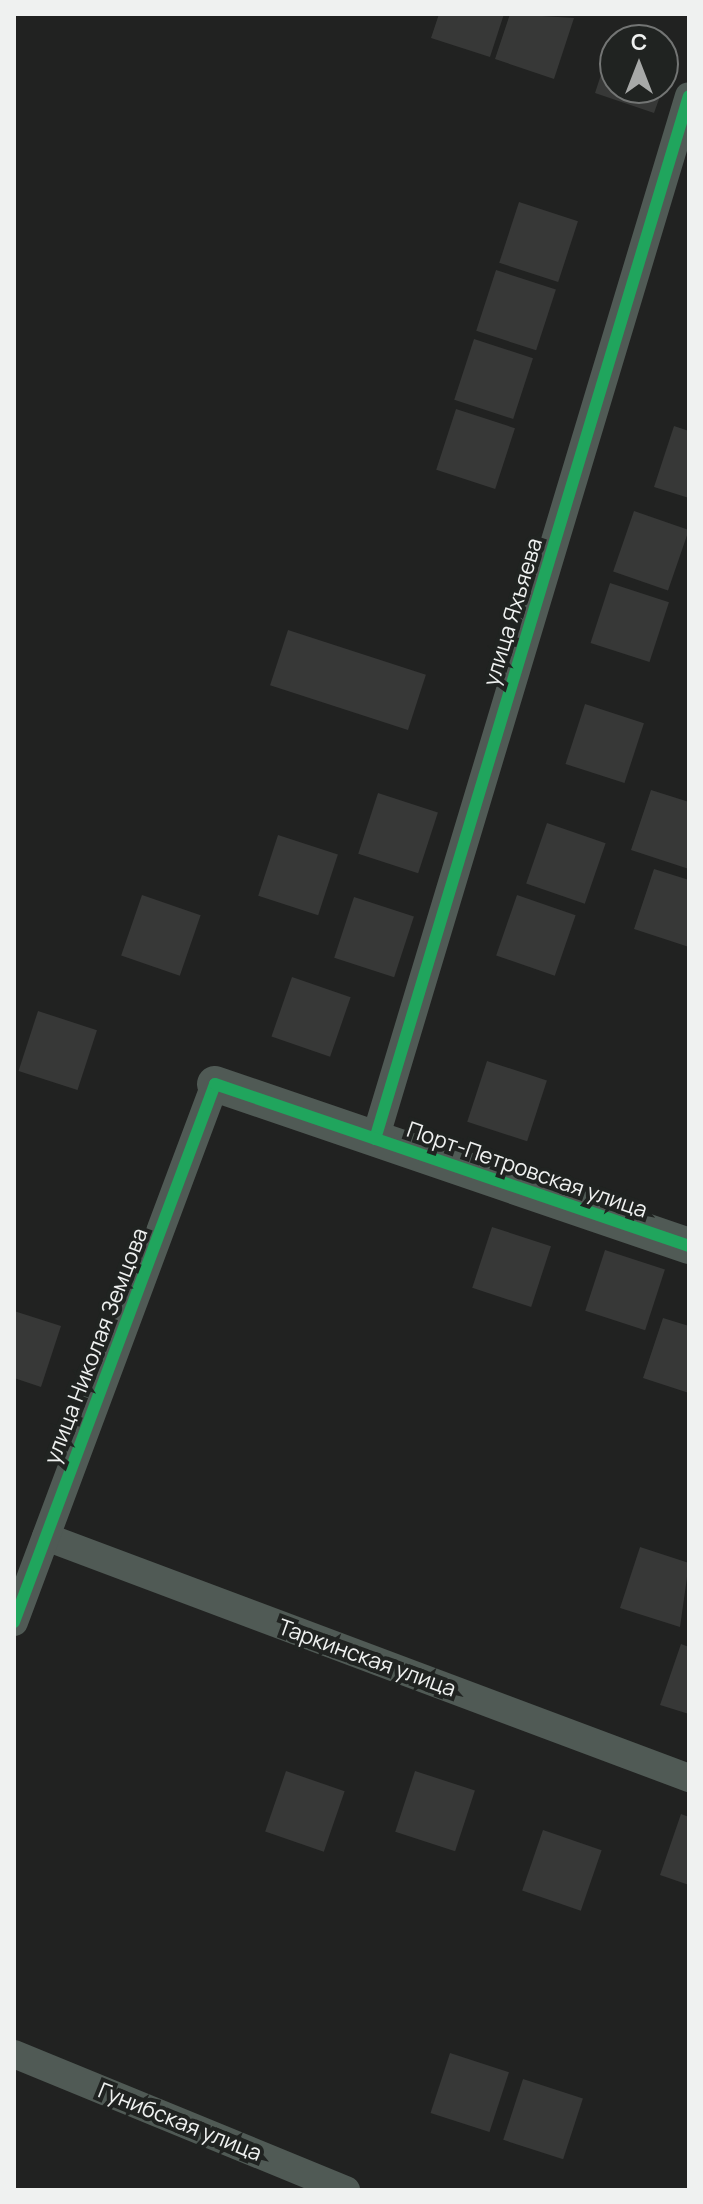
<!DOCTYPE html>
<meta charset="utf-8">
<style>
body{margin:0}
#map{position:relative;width:703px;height:2204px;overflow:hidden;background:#212221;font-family:Manrope,sans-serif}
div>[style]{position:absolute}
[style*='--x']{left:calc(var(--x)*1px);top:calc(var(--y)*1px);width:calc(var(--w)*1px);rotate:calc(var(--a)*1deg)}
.building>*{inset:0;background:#373837;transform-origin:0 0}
.minor>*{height:28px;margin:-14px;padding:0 14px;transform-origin:14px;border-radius:14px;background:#505a55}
.tertiary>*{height:36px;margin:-18px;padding:0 18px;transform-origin:18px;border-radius:18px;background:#505a55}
.cycleway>*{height:12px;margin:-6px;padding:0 6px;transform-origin:6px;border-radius:6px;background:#20a55d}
span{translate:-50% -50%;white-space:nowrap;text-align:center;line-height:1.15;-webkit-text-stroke:8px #202321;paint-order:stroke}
.street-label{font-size:22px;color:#eff1f0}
.frame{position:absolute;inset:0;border:16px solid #eff1f0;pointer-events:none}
.north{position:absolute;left:599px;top:24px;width:80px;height:80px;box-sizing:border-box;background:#202321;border:2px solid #737574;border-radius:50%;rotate:0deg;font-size:22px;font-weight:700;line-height:32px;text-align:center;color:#eff1f0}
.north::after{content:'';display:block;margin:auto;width:28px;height:36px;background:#a7a9a8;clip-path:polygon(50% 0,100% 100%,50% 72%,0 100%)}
</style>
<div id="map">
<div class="building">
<div style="clip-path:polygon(439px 14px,504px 14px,490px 57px,431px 38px)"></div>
<div style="clip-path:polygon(510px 14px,574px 18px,554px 79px,495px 59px)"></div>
<div style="clip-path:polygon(615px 32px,637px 39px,615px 40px,615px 88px,663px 88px,654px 113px,595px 93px)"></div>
<div style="clip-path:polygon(663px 48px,675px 52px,664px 85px,663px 85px)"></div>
<div style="left:519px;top:202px;width:62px;height:64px;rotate:18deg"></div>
<div style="left:496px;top:270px;width:63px;height:64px;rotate:18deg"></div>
<div style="left:474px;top:339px;width:62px;height:64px;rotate:18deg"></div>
<div style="left:456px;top:409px;width:62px;height:64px;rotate:18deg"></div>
<div style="clip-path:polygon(674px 426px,689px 431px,689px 498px,654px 487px)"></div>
<div style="left:634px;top:511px;width:58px;height:64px;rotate:19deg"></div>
<div style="left:610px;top:583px;width:62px;height:63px;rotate:18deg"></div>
<div style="left:288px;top:630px;width:145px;height:58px;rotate:18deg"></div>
<div style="left:585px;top:704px;width:62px;height:63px;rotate:18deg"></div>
<div style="clip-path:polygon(651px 790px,689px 802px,689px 869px,631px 850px)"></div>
<div style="left:378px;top:793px;width:63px;height:64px;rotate:18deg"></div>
<div style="left:547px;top:823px;width:62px;height:64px;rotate:19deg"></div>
<div style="left:278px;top:835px;width:63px;height:64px;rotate:18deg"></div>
<div style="clip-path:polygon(654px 869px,689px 880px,689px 947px,634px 929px)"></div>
<div style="left:142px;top:895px;width:62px;height:64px;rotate:19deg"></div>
<div style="left:517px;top:895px;width:62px;height:64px;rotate:19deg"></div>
<div style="left:354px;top:897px;width:63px;height:64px;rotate:18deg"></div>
<div style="left:292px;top:977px;width:62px;height:63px;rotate:19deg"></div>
<div style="left:38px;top:1011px;width:62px;height:63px;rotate:18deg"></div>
<div style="left:487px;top:1061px;width:63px;height:64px;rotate:18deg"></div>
<div style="left:492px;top:1227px;width:62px;height:64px;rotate:18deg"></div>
<div style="left:605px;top:1250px;width:63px;height:64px;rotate:18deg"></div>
<div style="clip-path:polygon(14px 1311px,61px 1326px,41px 1387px,14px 1378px)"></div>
<div style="clip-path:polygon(663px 1318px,689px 1326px,689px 1393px,643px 1378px)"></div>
<div style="clip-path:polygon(640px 1547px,689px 1563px,680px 1627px,620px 1608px)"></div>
<div style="clip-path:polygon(681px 1644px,689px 1647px,689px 1714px,660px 1705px)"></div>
<div style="left:286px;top:1771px;width:62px;height:64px;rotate:19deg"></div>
<div style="left:415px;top:1771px;width:63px;height:64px;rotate:18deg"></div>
<div style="clip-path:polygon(681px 1814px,689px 1817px,689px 1885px,660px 1875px)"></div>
<div style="left:543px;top:1830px;width:62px;height:64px;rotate:19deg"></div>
<div style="left:450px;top:2053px;width:62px;height:63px;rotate:18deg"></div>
<div style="left:523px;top:2079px;width:63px;height:64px;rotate:18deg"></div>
</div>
<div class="minor">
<div style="--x:375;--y:1139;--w:1089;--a:-73.25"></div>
<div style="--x:46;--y:1537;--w:687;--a:20.55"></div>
<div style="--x:14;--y:1622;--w:574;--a:-69.51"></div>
<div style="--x:14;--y:2054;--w:359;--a:22.3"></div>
</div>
<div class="tertiary">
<div style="--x:215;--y:1084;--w:501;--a:18.87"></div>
</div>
<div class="cycleway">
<div style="--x:375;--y:1139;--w:1089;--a:-73.25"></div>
<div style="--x:14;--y:1622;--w:574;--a:-69.51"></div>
<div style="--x:215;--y:1084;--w:501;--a:18.87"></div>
</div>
<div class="street-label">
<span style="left:513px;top:612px;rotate:-73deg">улица Яхъяева</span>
<span style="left:527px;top:1170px;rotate:19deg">Порт-Петровская улица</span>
<span style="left:96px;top:1346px;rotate:-69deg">улица Николая Земцова</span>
<span style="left:367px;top:1658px;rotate:20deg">Таркинская улица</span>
<span style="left:180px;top:2122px;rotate:22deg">Гунибская улица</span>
</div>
<div class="frame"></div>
<div class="north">С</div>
</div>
